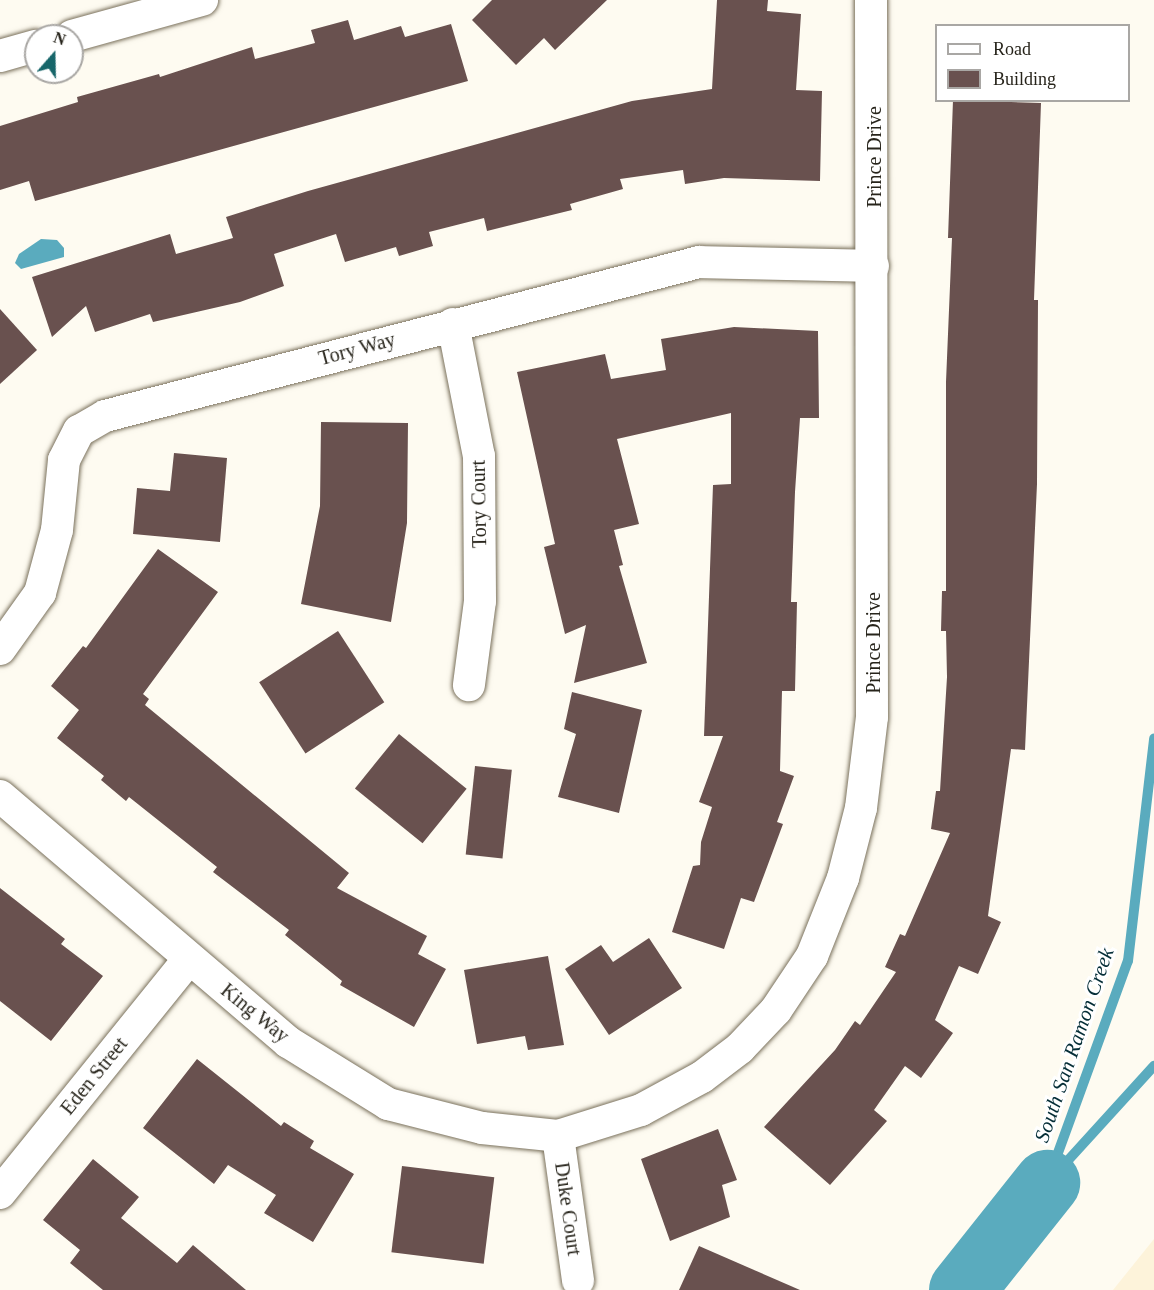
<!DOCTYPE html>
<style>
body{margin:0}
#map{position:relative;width:1154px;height:1290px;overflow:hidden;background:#fefbf1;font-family:"Times New Roman",serif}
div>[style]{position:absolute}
.built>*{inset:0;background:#fdf3da}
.water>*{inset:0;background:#5aabbe}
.stream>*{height:10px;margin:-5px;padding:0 5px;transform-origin:5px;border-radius:5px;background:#5aabbe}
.river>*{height:66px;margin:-33px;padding:0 33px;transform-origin:33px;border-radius:33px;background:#5aabbe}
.building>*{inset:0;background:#69514f;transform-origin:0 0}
.roads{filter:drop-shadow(0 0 2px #7a715c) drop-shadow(0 0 2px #7a715c)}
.street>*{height:32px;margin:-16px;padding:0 16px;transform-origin:16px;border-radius:16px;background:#fff}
span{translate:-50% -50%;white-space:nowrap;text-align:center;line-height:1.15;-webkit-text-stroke:6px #fff;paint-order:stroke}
.street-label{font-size:20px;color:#27241b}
.water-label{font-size:21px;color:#052e37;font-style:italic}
.legend{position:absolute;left:935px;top:24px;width:195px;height:78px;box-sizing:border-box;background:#fff;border:2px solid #a9a7a4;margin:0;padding:8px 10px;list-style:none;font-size:18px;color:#27241b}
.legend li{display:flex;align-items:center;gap:12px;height:30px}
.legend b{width:30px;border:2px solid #a9a7a4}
.north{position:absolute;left:24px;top:24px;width:60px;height:60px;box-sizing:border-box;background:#fff;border:2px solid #a9a7a4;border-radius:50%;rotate:20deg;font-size:16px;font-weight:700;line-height:24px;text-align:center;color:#27241b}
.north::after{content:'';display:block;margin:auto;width:21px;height:27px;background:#17666a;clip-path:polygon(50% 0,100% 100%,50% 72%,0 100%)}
</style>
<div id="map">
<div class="built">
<div style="clip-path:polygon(1154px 1239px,1154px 1290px,1113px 1290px)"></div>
</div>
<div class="water">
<div style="clip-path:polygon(41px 239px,57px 240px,64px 248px,64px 257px,21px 269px,15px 263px,19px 254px)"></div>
</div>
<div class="stream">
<div style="left:1051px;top:1179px;width:153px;rotate:-47.7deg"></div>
<div style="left:1047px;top:1183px;width:236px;rotate:-70deg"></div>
<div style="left:1128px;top:961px;width:224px;rotate:-83.3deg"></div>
</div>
<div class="river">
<div style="left:962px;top:1290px;width:137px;rotate:-51.5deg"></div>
</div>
<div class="building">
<div style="clip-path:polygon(492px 0,607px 0,555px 50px,544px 38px,516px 65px,472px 20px)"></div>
<div style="clip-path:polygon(717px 0,768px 0,767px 11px,801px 14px,796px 90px,822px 91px,820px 181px,724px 178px,685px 184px,683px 170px,620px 179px,623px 189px,570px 204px,572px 210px,487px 231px,484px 218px,429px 232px,433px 246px,399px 256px,396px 247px,345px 262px,336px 234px,274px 254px,284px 286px,240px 302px,153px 322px,150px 314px,95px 332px,86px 306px,52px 337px,32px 277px,170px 234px,176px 254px,233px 238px,226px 217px,308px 191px,632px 101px,712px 89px)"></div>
<div style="clip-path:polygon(348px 20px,354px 40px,401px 26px,405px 37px,451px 24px,468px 81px,35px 201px,29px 181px,0 190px,0 126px,78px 102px,77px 97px,159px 74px,160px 77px,252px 47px,255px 59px,315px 43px,311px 30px)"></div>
<div style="clip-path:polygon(953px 100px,1041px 103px,1034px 300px,1038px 300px,1037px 484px,1025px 750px,1011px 749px,988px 916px,1001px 922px,978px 974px,959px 966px,935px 1020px,953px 1033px,921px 1078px,905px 1066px,874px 1110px,887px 1121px,830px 1185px,764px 1127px,835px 1050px,855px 1021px,860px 1025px,896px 972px,885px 967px,900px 934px,905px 936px,950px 833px,931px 829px,936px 791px,940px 791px,947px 677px,946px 631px,941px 631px,942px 591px,946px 591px,946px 382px,952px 238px,948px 238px)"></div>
<div style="clip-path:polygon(0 309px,37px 350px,0 384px)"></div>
<div style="clip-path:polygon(734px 327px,818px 331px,819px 418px,800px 418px,795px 492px,791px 602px,797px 602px,795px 691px,782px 691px,780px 771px,794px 776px,777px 822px,783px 824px,754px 902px,741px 898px,724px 949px,672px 932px,693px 866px,700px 865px,701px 842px,712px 807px,699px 802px,723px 736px,704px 736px,713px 485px,731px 484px,731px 413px,617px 439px,639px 524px,614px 530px,623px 565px,619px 566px,647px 663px,574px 683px,586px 625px,565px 634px,544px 547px,555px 544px,517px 372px,605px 354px,611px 379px,666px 370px,661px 339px)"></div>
<div style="clip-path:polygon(321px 422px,408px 423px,407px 523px,391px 622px,301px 604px,320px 506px)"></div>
<div style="clip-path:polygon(174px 453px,227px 458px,220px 542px,133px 534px,137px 488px,170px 491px)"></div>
<div style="clip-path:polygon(158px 549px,218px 592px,143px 694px,149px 699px,145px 705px,349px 873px,337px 888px,427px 936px,418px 954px,446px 969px,414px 1027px,340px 985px,342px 981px,285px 935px,289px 930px,213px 872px,217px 867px,129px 797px,126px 801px,101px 780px,104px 776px,57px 738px,79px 710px,51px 686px,83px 646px,86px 648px)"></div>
<div style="left:338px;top:631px;width:85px;height:94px;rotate:57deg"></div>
<div style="clip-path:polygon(572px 692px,642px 710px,619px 813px,558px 797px,576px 734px,564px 729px)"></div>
<div style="left:399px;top:734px;width:87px;height:70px;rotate:39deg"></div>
<div style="left:475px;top:766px;width:37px;height:89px;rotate:6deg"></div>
<div style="clip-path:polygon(0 888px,65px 939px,61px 944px,103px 976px,51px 1041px,0 1001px)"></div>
<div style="clip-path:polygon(649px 938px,682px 988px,609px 1035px,565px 969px,601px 945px,613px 962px)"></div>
<div style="clip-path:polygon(548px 956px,564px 1045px,528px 1050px,525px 1036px,477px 1044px,464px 970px)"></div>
<div style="clip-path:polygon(197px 1059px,281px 1126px,284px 1122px,314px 1141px,310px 1148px,354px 1174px,313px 1242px,264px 1213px,276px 1195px,228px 1165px,214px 1184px,143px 1128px)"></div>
<div style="clip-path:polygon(718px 1129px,737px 1180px,722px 1185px,730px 1217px,670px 1241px,641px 1159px)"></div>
<div style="clip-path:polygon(93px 1159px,139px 1197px,121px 1218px,177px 1263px,193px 1245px,246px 1290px,103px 1290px,70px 1263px,80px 1250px,43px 1220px)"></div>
<div style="left:402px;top:1166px;width:93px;height:87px;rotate:7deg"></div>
<div style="clip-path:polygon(699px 1246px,800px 1290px,679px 1290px)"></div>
</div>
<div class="roads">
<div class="street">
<div style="left:72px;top:36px;width:135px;rotate:-15.5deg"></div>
<div style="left:0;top:56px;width:37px;rotate:-16deg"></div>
<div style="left:453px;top:324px;width:135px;rotate:78.9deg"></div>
<div style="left:479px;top:456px;width:145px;rotate:89.6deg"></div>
<div style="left:480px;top:601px;width:85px;rotate:97.5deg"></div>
<div style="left:0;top:649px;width:69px;rotate:-54.5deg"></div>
<div style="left:40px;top:593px;width:65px;rotate:-74.9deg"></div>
<div style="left:57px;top:530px;width:70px;rotate:-84.3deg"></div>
<div style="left:64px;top:460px;width:33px;rotate:-63deg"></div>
<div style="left:79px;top:431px;width:30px;rotate:-30deg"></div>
<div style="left:105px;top:416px;width:614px;rotate:-14.53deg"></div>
<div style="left:699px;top:262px;width:174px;rotate:1.3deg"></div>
<div style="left:0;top:796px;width:379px;rotate:40.5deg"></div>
<div style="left:288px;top:1042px;width:118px;rotate:31.8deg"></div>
<div style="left:388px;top:1104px;width:97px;rotate:14.3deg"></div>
<div style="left:482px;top:1128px;width:76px;rotate:6deg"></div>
<div style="left:558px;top:1136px;width:87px;rotate:-17.4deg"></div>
<div style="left:641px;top:1110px;width:69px;rotate:-28.4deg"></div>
<div style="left:702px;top:1077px;width:48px;rotate:-37.3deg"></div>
<div style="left:740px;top:1048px;width:52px;rotate:-46.5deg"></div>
<div style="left:776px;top:1010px;width:65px;rotate:-56.3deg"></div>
<div style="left:812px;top:956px;width:84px;rotate:-68.3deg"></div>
<div style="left:843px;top:878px;width:72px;rotate:-75.6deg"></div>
<div style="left:861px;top:808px;width:92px;rotate:-83.1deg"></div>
<div style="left:872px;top:717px;width:717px;rotate:-90.08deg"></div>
<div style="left:558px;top:1136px;width:146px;rotate:82.1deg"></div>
<div style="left:0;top:1193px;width:301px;rotate:-51.1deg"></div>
</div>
</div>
<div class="street-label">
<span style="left:874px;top:157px;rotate:-90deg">Prince Drive</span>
<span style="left:357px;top:349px;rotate:-15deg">Tory Way</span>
<span style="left:479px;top:504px;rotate:-91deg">Tory Court</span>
<span style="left:873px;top:643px;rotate:-90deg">Prince Drive</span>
<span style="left:255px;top:1013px;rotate:39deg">King Way</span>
<span style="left:94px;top:1076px;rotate:-51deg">Eden Street</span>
<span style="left:568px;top:1209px;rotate:82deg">Duke Court</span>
</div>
<div class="water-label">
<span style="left:1074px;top:1045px;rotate:-71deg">South San Ramon Creek</span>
</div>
<ul class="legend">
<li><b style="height:8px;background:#fff"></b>Road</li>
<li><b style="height:16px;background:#69514f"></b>Building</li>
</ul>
<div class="north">N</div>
</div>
